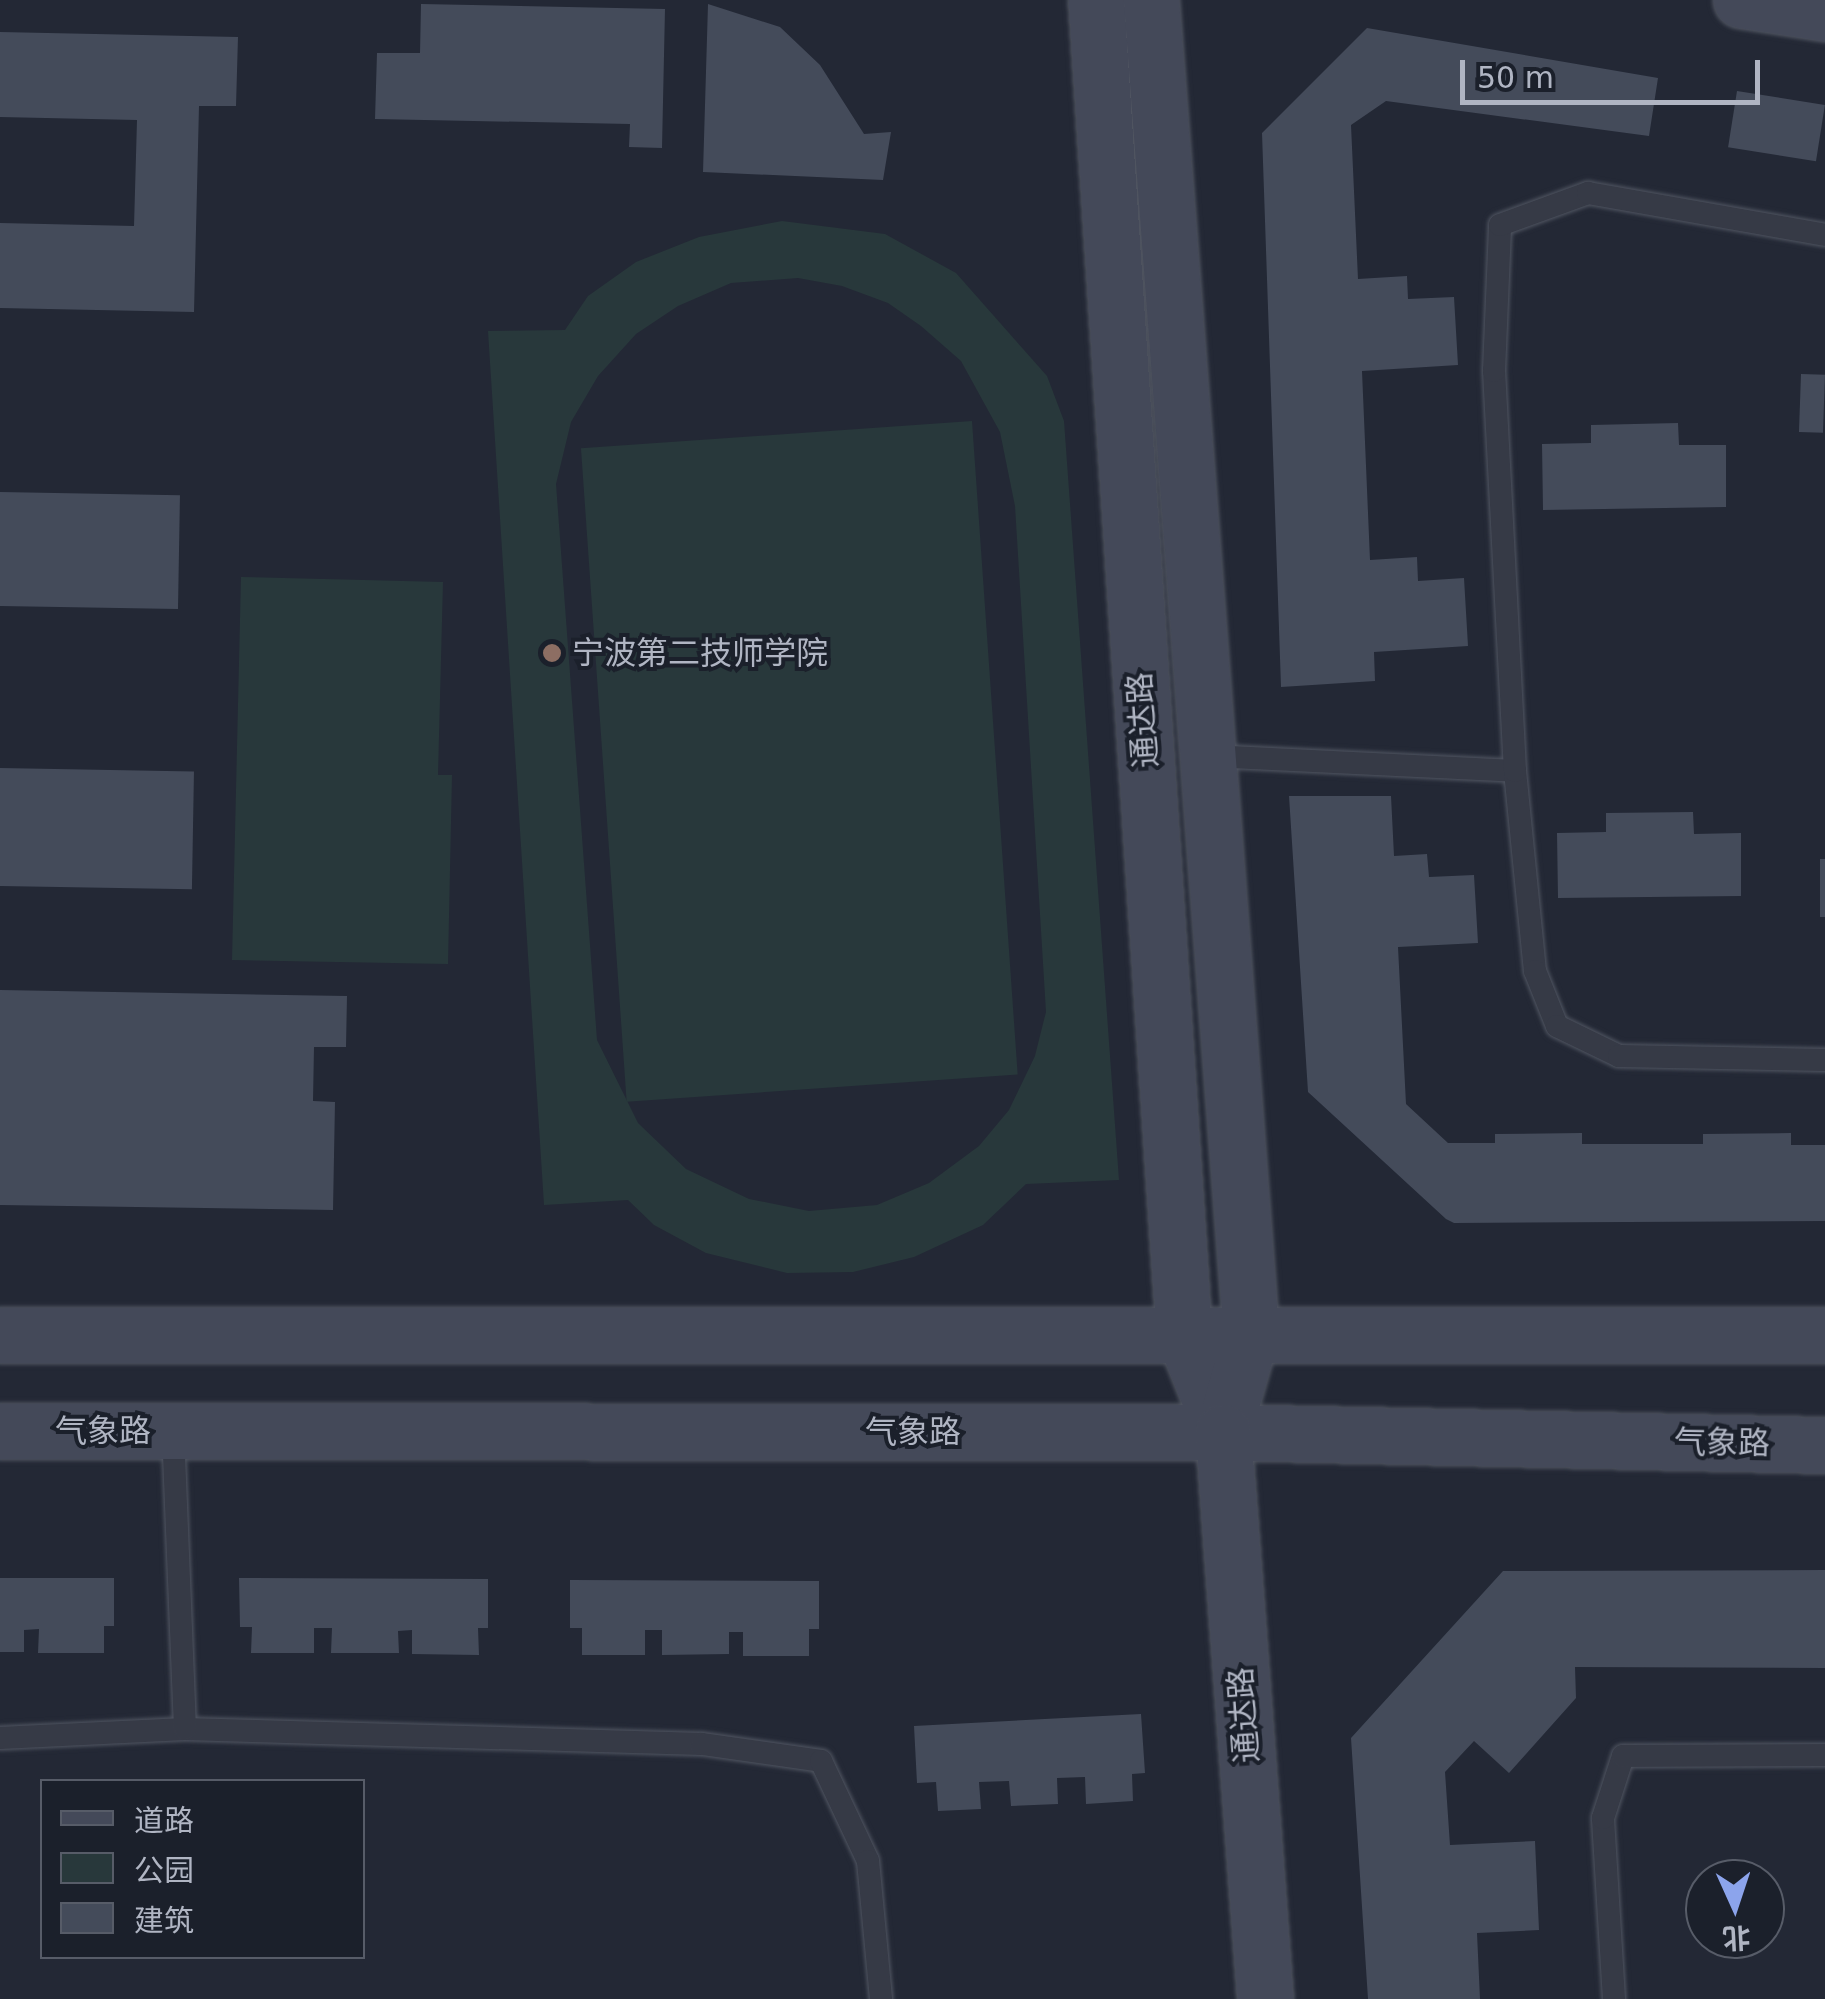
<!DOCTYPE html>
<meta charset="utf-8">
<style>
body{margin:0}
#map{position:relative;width:1825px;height:1999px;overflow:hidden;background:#232835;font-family:"DejaVu Sans","Noto Sans SC",sans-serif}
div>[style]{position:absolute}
.green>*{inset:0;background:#28383b;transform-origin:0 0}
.building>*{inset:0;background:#444b5a;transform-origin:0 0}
.roads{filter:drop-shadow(0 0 2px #505561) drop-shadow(0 0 2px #505561)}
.lane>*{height:22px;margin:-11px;padding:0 11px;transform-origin:11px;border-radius:11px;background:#363a46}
.secondary>*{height:55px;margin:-27.5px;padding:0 27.5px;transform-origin:27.5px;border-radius:27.5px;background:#444959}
.dots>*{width:28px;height:28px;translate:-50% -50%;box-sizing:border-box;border:5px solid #1b202b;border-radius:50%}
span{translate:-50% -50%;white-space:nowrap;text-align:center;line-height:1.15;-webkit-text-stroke:8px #1b202b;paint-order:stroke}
.poi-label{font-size:32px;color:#b0b5c3}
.left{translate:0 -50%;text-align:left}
.street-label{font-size:32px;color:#b0b5c3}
.legend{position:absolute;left:40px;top:1779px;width:325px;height:180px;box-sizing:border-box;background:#1b202b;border:2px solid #575c68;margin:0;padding:12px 18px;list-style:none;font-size:30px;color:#b0b5c3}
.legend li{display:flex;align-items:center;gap:20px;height:50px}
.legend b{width:50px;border:2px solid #575c68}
.north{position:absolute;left:1685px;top:1859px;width:100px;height:100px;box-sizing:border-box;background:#1b202b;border:2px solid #575c68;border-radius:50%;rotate:177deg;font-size:28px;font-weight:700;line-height:40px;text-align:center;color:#b0b5c3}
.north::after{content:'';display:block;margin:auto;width:35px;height:45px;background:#8ca4ec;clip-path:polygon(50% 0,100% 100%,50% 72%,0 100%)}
.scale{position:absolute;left:1460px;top:60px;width:300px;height:45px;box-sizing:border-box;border:5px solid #b0b5c3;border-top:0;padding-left:12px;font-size:30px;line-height:35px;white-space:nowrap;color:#b0b5c3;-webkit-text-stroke:8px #1b202b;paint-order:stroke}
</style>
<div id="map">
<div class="green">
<div style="clip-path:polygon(evenodd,782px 221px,885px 234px,956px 273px,1047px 376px,1064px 421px,1119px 1180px,1026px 1184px,983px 1225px,914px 1257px,853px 1272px,787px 1273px,706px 1253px,654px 1225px,628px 1200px,544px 1205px,488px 331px,565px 330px,588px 296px,636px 262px,699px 237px,782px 221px,798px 278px,842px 286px,888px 303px,921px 326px,961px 361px,1000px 432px,1015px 506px,1046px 1012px,1035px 1056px,1009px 1110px,979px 1146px,929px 1183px,877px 1205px,809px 1211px,749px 1199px,686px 1169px,638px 1123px,597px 1040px,556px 484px,571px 422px,598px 376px,636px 334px,678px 306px,731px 283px,798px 278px)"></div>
<div style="left:972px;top:421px;width:655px;height:392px;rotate:86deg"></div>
<div style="clip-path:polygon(241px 577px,443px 582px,438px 775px,452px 775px,448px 964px,232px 960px)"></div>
</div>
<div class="building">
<div style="clip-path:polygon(421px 4px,665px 9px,662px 148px,629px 147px,630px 124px,375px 119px,377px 53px,420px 53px)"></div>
<div style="clip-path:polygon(708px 4px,780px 27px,820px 65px,864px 134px,891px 132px,883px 180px,703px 172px)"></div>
<div style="clip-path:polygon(1367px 28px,1658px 78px,1649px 136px,1386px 101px,1351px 125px,1358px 279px,1407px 276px,1408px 299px,1454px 297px,1458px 365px,1362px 371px,1370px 560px,1417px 557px,1418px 581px,1464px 578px,1468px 646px,1374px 652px,1375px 681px,1281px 687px,1262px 133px)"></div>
<div style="clip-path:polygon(0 32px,238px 37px,236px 106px,199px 106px,194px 312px,0 308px,0 223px,134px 226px,137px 120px,0 117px)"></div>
<div style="left:1737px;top:91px;width:89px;height:57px;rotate:9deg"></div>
<div style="left:1801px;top:374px;width:24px;height:58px;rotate:2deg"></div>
<div style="clip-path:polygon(1678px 423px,1679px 445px,1726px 445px,1726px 507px,1543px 510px,1542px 444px,1591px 443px,1591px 425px)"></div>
<div style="left:0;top:492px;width:180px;height:114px;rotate:1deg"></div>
<div style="left:0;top:768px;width:194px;height:118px;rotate:1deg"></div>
<div style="clip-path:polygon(1289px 796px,1391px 796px,1394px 856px,1427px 854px,1429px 877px,1474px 875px,1478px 943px,1398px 947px,1406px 1104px,1448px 1143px,1495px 1143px,1495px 1134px,1582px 1133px,1582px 1144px,1703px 1144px,1703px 1134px,1791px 1133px,1791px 1145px,1825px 1145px,1825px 1221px,1454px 1223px,1446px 1219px,1308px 1092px)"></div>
<div style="clip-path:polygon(1693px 812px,1694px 834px,1741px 833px,1741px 896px,1558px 898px,1557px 833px,1606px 832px,1606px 813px)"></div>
<div style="left:1820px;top:859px;width:5px;height:58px"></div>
<div style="clip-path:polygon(0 990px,347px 996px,346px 1047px,314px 1047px,313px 1101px,335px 1102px,333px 1210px,0 1205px)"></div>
<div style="clip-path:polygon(1825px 1570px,1825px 1668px,1575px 1667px,1576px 1698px,1509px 1773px,1474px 1741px,1445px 1772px,1450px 1845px,1535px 1841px,1539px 1930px,1477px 1933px,1480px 1999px,1368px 1999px,1351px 1738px,1503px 1571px)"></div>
<div style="clip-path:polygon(0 1578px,114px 1578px,114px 1626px,104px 1626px,104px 1653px,38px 1653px,39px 1629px,24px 1630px,24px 1652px,0 1652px)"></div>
<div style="clip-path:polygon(239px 1578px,488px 1579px,488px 1628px,478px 1628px,479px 1655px,412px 1654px,412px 1630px,398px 1631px,399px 1653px,331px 1653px,332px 1628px,314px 1628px,314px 1653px,251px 1653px,252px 1627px,240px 1627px)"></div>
<div style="clip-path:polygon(570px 1580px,819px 1581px,819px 1629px,809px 1629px,809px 1656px,743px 1656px,743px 1632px,729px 1632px,729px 1654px,662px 1655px,662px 1630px,645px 1630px,645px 1655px,582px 1655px,582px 1628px,570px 1628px)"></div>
<div style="clip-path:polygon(1141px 1714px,1145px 1773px,1132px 1774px,1133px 1801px,1086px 1804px,1085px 1777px,1057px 1778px,1058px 1804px,1011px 1806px,1009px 1781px,979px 1782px,981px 1809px,938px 1811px,936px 1782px,917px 1783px,914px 1726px)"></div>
</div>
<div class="roads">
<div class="lane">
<div style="left:1211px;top:756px;width:304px;rotate:2.8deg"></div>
<div style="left:1515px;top:771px;width:201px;rotate:84.3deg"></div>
<div style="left:1535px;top:971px;width:59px;rotate:68.2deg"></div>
<div style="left:1557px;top:1026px;width:69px;rotate:25.8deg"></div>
<div style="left:1619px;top:1056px;width:206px;rotate:1.1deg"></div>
<div style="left:1515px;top:771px;width:401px;rotate:-93deg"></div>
<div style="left:1494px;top:371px;width:146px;rotate:-87.6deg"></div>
<div style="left:1500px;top:225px;width:94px;rotate:-20deg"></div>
<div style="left:1588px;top:193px;width:241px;rotate:10deg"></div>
<div style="left:185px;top:1729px;width:517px;rotate:1.66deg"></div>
<div style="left:702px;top:1744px;width:120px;rotate:8.1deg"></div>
<div style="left:821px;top:1761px;width:110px;rotate:64.8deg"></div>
<div style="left:868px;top:1861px;width:139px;rotate:84.6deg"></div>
<div style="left:0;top:1738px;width:185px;rotate:-2.8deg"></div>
<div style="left:185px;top:1729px;width:297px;rotate:-92.3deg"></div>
<div style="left:1614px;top:1999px;width:181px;rotate:-93.5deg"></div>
<div style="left:1603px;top:1818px;width:65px;rotate:-72.1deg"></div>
<div style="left:1623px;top:1756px;width:202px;rotate:-0.3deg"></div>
</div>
<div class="secondary">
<div style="left:1096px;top:0;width:1338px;rotate:86.23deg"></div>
<div style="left:1184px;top:1335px;width:105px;rotate:68.1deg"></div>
<div style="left:1223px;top:1432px;width:102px;rotate:-74.1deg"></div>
<div style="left:1251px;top:1334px;width:1338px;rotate:-94.29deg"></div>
<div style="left:1741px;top:0;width:85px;rotate:8.8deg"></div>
<div style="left:0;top:1335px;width:1825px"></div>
<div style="left:0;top:1431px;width:1223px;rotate:0.05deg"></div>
<div style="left:1223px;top:1432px;width:602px;rotate:1.24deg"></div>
<div style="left:1223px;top:1432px;width:569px;rotate:85.76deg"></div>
</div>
</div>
<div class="dots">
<div style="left:552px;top:653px;background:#8d6e63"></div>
</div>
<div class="poi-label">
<span class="left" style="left:572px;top:653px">宁波第二技师学院</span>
</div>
<div class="street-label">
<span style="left:1143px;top:720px;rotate:-94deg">通达路</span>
<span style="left:103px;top:1431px">气象路</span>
<span style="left:913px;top:1432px">气象路</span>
<span style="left:1722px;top:1443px;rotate:1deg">气象路</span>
<span style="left:1244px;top:1715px;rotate:-94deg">通达路</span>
</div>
<ul class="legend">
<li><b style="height:12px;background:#444959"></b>道路</li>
<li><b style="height:28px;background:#28383b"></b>公园</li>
<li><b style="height:28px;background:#444b5a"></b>建筑</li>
</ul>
<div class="north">北</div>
<div class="scale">50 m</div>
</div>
